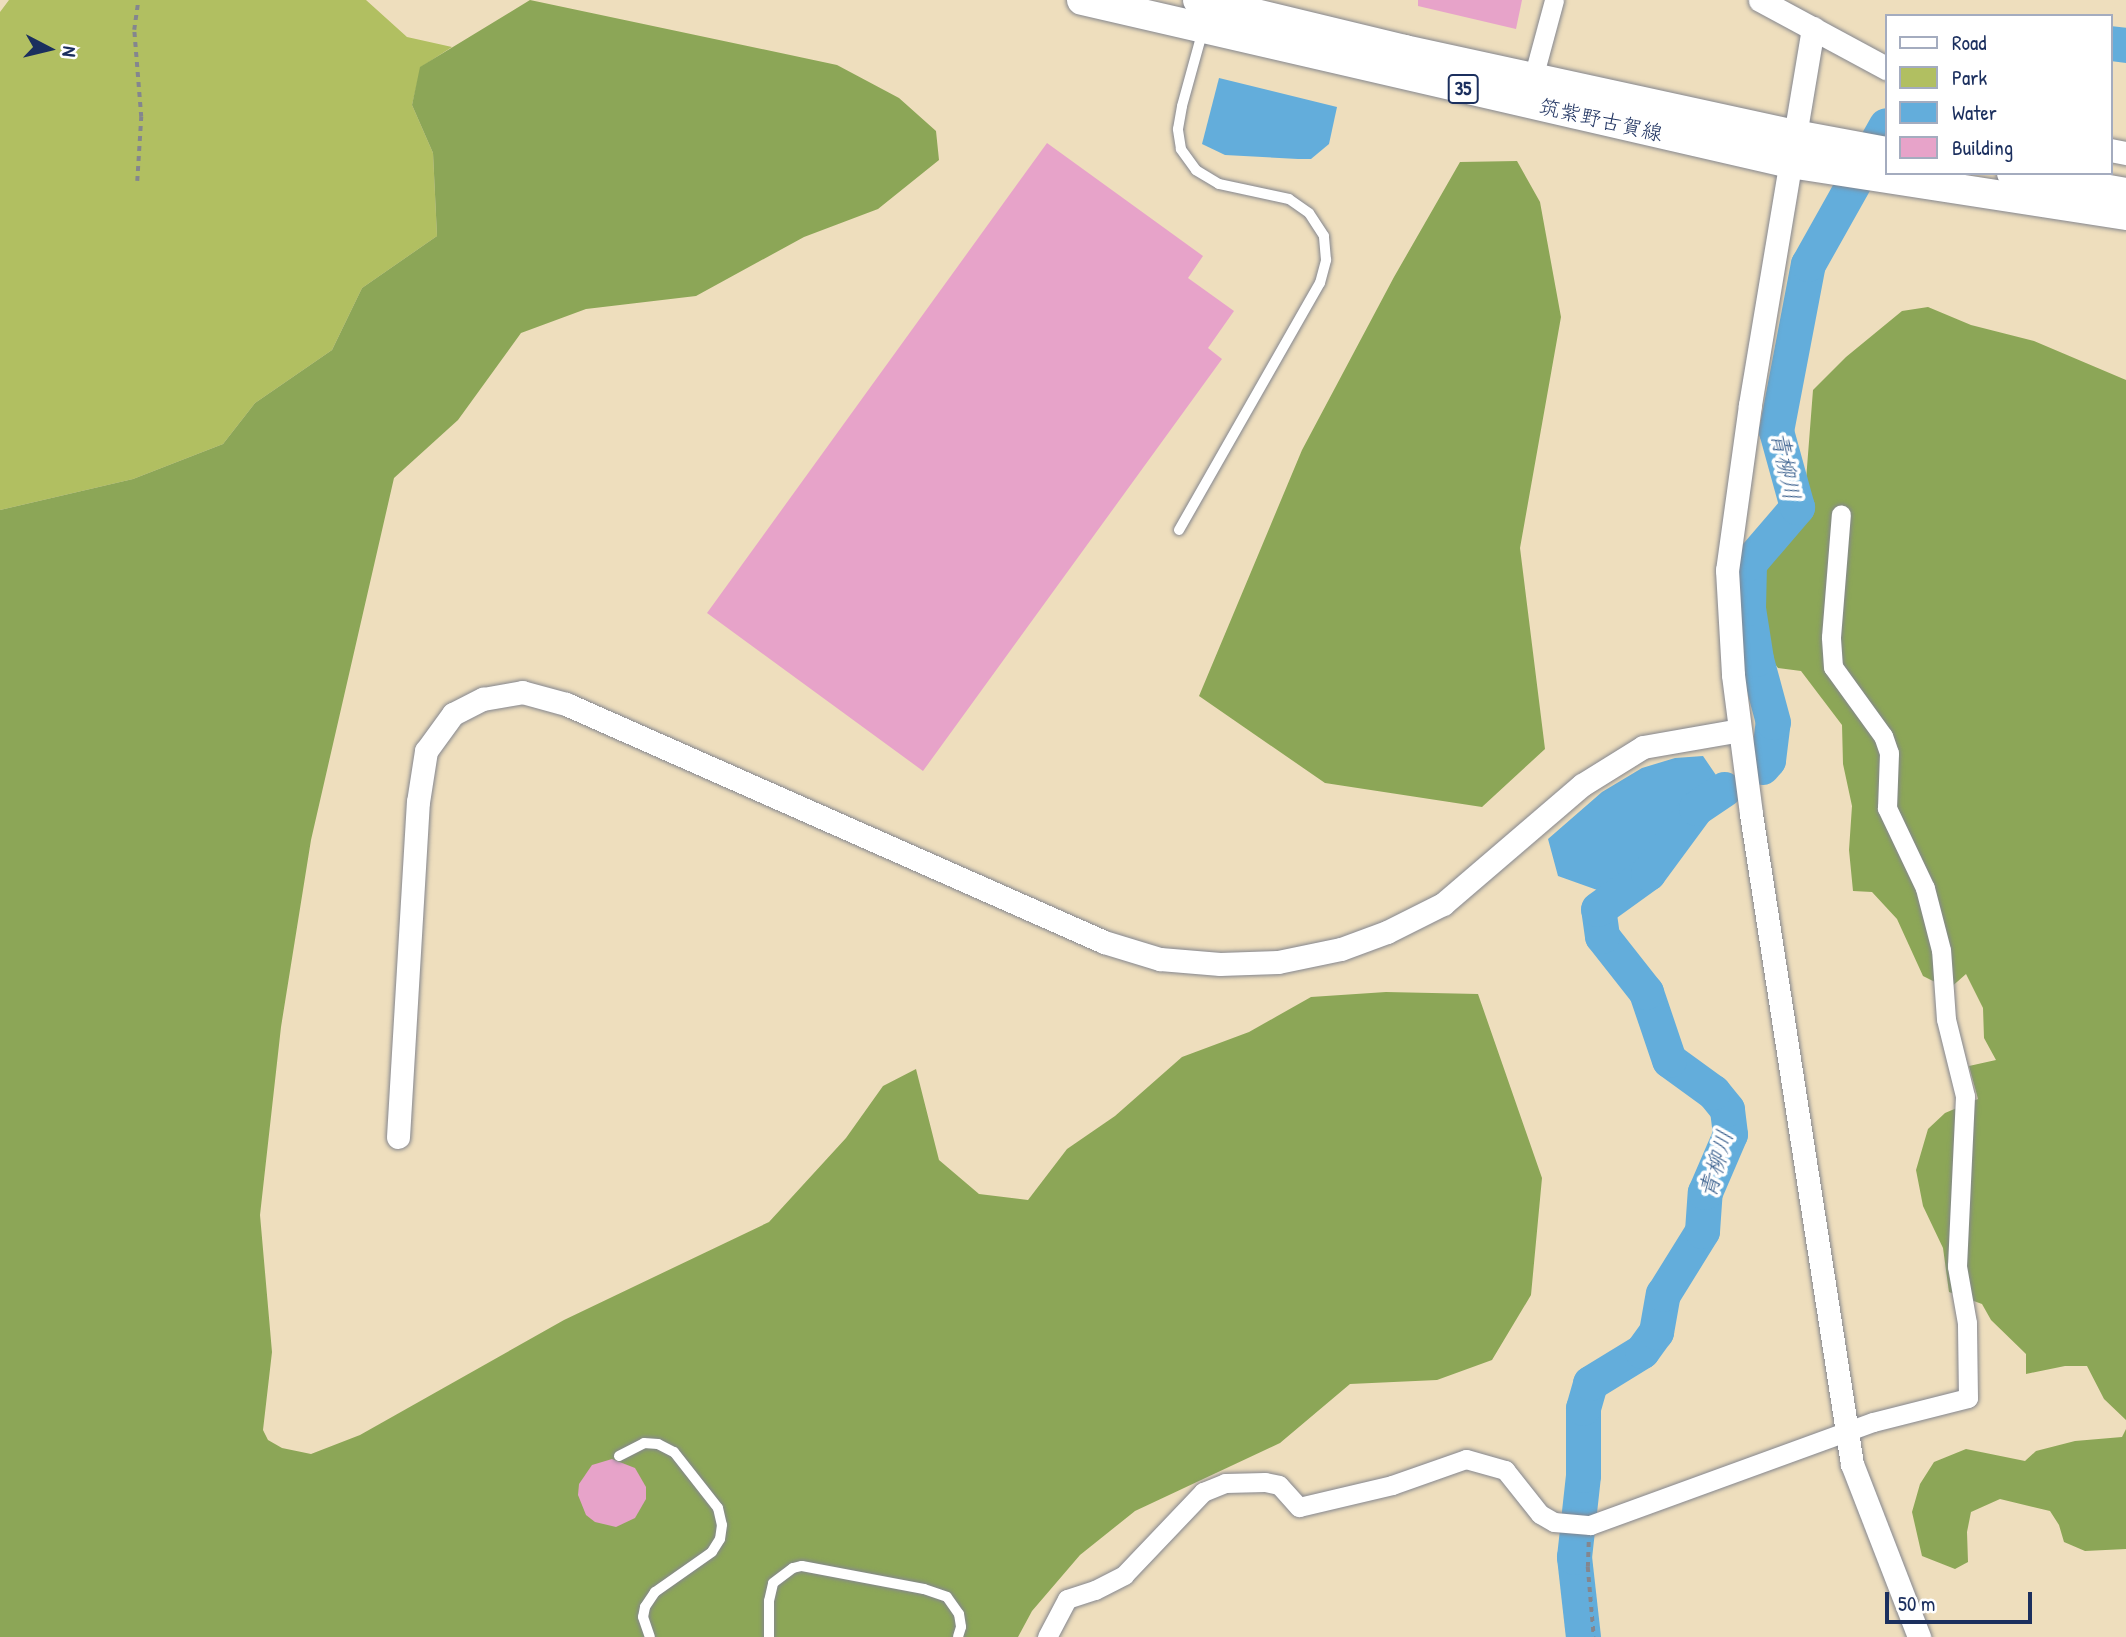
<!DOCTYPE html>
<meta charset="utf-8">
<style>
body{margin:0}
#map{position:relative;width:2126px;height:1637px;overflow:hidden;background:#eedebd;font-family:"Patrick Hand","Klee One",sans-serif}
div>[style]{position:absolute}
.green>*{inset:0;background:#b1bf61}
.forest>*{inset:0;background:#8ca657}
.water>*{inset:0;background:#63addb}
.river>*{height:35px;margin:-17.5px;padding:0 17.5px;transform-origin:17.5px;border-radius:17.5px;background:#63addb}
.building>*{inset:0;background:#e7a3c9}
.path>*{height:3.5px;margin-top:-1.75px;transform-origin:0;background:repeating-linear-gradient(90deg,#84868e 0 5px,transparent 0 10px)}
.roads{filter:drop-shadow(0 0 2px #84868e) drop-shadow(0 0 2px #84868e)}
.service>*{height:10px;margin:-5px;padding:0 5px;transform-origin:5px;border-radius:5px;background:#fff}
.minor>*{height:19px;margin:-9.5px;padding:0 9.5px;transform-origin:9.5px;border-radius:9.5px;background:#fff}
.tertiary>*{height:23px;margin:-11.5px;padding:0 11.5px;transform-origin:11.5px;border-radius:11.5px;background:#fff}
.primary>*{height:30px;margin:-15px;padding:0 15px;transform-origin:15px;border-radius:15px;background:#fff}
span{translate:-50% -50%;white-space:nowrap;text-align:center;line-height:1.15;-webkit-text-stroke:7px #fff;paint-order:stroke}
.shield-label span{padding:2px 5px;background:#fff;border:2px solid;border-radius:5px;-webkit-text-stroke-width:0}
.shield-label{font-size:19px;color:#1b2f5e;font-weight:700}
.street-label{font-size:21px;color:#1b2f5e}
.water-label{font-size:23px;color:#345b8a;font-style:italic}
.legend{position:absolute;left:1885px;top:14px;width:228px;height:161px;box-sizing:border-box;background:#fff;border:2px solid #a4acbf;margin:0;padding:9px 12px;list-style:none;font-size:21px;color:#1b2f5e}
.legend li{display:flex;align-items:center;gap:14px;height:35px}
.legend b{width:35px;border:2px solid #a4acbf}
.north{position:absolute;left:14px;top:14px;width:70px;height:70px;-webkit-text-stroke:5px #fff;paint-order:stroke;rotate:97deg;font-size:19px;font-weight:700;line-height:28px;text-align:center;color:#1b2f5e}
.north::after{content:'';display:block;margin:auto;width:24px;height:32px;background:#1b2f5e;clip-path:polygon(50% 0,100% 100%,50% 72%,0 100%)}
.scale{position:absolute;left:1885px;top:1592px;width:147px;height:32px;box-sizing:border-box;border:4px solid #1b2f5e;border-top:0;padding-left:9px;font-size:21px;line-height:24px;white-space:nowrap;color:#1b2f5e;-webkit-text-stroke:5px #fff;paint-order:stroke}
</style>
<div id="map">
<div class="green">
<div style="clip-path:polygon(9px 0,366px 0,407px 37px,452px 47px,421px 67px,412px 105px,433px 153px,437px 236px,362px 288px,332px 350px,255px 403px,223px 444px,133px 479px,0 510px,0 12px)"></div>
</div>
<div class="forest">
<div style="clip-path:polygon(530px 0,837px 65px,899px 98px,936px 131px,939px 160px,878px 209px,804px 237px,696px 296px,586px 309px,521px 333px,458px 420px,394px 478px,311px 840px,281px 1027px,260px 1215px,272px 1352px,263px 1430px,268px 1440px,282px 1448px,311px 1454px,360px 1435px,564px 1320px,769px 1222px,846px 1138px,883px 1086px,916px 1069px,939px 1160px,979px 1194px,1028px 1200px,1067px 1149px,1115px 1116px,1182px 1057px,1249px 1032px,1311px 997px,1386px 992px,1478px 994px,1542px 1178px,1531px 1295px,1492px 1360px,1437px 1380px,1350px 1384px,1280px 1443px,1135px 1511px,1080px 1555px,1032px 1611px,1018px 1637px,0 1637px,0 510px,133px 479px,223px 444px,255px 403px,332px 350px,362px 288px,437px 236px,433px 153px,412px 105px,420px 67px)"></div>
<div style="clip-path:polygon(1517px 161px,1540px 202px,1561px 317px,1520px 548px,1545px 749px,1482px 807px,1325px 783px,1199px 696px,1302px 450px,1394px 277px,1460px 162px)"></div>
<div style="clip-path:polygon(1928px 307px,1971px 325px,2034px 341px,2126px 380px,2126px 1420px,2104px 1399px,2087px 1366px,2065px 1366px,2026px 1374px,2026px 1354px,1991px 1320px,1982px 1304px,1949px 1292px,1943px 1248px,1923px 1206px,1916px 1170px,1928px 1129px,1945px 1113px,1978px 1099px,1969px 1066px,1996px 1060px,1984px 1038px,1983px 1008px,1966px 974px,1949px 989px,1923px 976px,1897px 919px,1872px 892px,1853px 891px,1849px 850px,1852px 806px,1843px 764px,1842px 725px,1801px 671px,1778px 668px,1755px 639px,1753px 570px,1784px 537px,1805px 493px,1813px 390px,1846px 357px,1902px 311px)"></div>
<div style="clip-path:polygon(2126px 1429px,2126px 1549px,2085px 1551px,2064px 1542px,2059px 1525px,2050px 1511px,2000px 1499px,1971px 1512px,1967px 1532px,1968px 1562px,1955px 1569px,1922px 1556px,1912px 1512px,1920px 1484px,1934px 1462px,1966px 1449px,2025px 1461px,2036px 1451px,2075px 1441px,2122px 1437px)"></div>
</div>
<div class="water">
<div style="clip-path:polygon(1219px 78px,1337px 107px,1329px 144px,1311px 159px,1298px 159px,1225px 155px,1202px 144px)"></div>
<div style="clip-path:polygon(1703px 756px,1718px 778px,1687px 800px,1634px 869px,1600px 891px,1558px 876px,1548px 839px,1602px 792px,1642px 768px,1675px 758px)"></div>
</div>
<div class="river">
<div style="left:2110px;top:43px;width:16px;rotate:7deg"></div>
<div style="left:1762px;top:767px;width:9px;rotate:-49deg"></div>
<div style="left:1768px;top:760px;width:38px;rotate:-83deg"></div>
<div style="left:1773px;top:722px;width:65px;rotate:-105.1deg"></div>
<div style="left:1756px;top:659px;width:52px;rotate:-98.9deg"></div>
<div style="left:1748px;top:608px;width:45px;rotate:-88.7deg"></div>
<div style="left:1749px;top:563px;width:74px;rotate:-49.4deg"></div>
<div style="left:1797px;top:507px;width:79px;rotate:-105.4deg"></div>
<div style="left:1776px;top:431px;width:170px;rotate:-79.2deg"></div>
<div style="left:1808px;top:264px;width:159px;rotate:-60.7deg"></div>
<div style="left:1583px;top:1637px;width:81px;rotate:-96.4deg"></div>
<div style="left:1574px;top:1557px;width:82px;rotate:-83.7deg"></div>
<div style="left:1583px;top:1475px;width:67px;rotate:-90deg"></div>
<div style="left:1583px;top:1408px;width:26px;rotate:-74deg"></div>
<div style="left:1590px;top:1383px;width:61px;rotate:-31.6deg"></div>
<div style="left:1642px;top:1351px;width:24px;rotate:-54deg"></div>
<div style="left:1656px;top:1332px;width:39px;rotate:-80deg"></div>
<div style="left:1663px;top:1294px;width:74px;rotate:-58.2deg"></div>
<div style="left:1702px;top:1231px;width:39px;rotate:-86deg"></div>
<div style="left:1705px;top:1192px;width:63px;rotate:-66.7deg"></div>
<div style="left:1730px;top:1134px;width:25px;rotate:-97deg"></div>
<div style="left:1727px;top:1109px;width:22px;rotate:-129deg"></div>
<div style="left:1713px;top:1092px;width:54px;rotate:-144deg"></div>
<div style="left:1669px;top:1060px;width:72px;rotate:-108.7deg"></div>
<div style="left:1646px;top:992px;width:71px;rotate:-128.2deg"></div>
<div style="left:1602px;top:936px;width:27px;rotate:-98deg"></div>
<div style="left:1598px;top:909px;width:62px;rotate:-35.8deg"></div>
<div style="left:1648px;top:873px;width:81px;rotate:-53.6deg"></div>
<div style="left:1696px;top:808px;width:34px;rotate:-34deg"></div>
</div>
<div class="building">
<div style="clip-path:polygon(1418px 0,1522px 0,1516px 29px,1418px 6px)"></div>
<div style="clip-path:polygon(1047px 143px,1203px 256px,1188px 278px,1234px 311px,1208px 348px,1222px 359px,923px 771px,707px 613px)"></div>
<div style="clip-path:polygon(612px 1459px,635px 1468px,646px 1487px,646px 1499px,635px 1518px,616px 1527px,595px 1522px,586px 1515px,578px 1495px,579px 1484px,592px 1465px)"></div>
</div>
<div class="path">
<div style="left:137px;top:181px;width:64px;rotate:-86.4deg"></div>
<div style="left:141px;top:117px;width:87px;rotate:-94.6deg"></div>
<div style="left:134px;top:30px;width:30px;rotate:-82deg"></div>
<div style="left:1589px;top:1542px;width:25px;rotate:92deg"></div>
<div style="left:1588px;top:1567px;width:70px;rotate:85.1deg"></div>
</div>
<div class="roads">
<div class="service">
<div style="left:1179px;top:530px;width:284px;rotate:-60.3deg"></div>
<div style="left:1320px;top:283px;width:24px;rotate:-75deg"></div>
<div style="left:1326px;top:260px;width:24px;rotate:-95deg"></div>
<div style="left:1324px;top:236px;width:27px;rotate:-123deg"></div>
<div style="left:1309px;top:213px;width:24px;rotate:-145deg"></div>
<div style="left:1289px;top:199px;width:72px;rotate:-167.9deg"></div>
<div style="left:1219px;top:184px;width:27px;rotate:-149deg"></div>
<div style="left:1196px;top:170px;width:26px;rotate:-126deg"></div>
<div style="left:1181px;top:149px;width:20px;rotate:-99deg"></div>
<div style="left:1178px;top:129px;width:23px;rotate:-80deg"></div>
<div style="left:1182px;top:106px;width:79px;rotate:-74.6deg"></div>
<div style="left:619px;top:1456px;width:28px;rotate:-27deg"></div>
<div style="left:644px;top:1443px;width:14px;rotate:4deg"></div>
<div style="left:658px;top:1444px;width:18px;rotate:27deg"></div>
<div style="left:674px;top:1452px;width:71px;rotate:51.8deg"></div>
<div style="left:718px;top:1508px;width:17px;rotate:77deg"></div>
<div style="left:722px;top:1525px;width:14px;rotate:98deg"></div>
<div style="left:720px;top:1539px;width:15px;rotate:122deg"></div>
<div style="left:712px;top:1552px;width:70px;rotate:144.9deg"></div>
<div style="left:655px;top:1592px;width:18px;rotate:124deg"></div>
<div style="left:645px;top:1607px;width:10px;rotate:101deg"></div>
<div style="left:643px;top:1617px;width:21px;rotate:71deg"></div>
<div style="left:769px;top:1637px;width:36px;rotate:-90deg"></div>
<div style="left:769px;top:1601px;width:18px;rotate:-77deg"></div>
<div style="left:773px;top:1583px;width:25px;rotate:-37deg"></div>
<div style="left:793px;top:1568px;width:9px;rotate:-13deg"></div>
<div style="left:802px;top:1566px;width:124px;rotate:10.7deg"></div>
<div style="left:924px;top:1589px;width:24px;rotate:19deg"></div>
<div style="left:947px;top:1597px;width:21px;rotate:55deg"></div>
<div style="left:959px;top:1614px;width:13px;rotate:81deg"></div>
<div style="left:961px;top:1627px;width:10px;rotate:107deg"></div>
</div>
<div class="minor">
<div style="left:1533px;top:78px;width:81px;rotate:-74.9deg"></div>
<div style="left:1047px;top:1637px;width:43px;rotate:-62.2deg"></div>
<div style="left:1067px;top:1599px;width:29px;rotate:-18deg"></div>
<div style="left:1095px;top:1590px;width:33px;rotate:-27deg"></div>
<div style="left:1124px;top:1575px;width:115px;rotate:-46.4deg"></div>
<div style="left:1203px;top:1492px;width:24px;rotate:-22deg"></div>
<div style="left:1225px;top:1483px;width:40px;rotate:-1.4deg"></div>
<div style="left:1265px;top:1482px;width:14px;rotate:12deg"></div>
<div style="left:1279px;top:1485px;width:30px;rotate:48deg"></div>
<div style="left:1299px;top:1507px;width:96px;rotate:-13.3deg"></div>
<div style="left:1392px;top:1485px;width:78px;rotate:-19.4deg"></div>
<div style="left:1466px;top:1459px;width:41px;rotate:15.8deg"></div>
<div style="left:1505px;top:1470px;width:56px;rotate:51.5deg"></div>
<div style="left:1540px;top:1514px;width:16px;rotate:30deg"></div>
<div style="left:1554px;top:1522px;width:36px;rotate:5deg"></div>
<div style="left:1590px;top:1525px;width:301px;rotate:-20deg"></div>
<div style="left:1873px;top:1422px;width:98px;rotate:-14.2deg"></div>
<div style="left:1968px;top:1398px;width:75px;rotate:-90.8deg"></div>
<div style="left:1967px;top:1323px;width:58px;rotate:-100deg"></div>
<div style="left:1957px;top:1266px;width:170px;rotate:-87.3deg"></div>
<div style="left:1965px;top:1096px;width:79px;rotate:-103.9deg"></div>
<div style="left:1946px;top:1019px;width:69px;rotate:-94.1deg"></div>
<div style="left:1941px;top:950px;width:64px;rotate:-104.5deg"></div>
<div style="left:1925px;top:888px;width:89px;rotate:-115.4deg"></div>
<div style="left:1887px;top:808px;width:55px;rotate:-87.9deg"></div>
<div style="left:1889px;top:753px;width:18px;rotate:-109deg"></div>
<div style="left:1883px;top:736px;width:85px;rotate:-125.9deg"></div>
<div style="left:1833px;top:667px;width:30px;rotate:-94deg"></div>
<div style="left:1831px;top:637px;width:123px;rotate:-85.4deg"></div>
</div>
<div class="tertiary">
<div style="left:1760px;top:0;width:143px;rotate:28.4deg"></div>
<div style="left:1813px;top:28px;width:382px;rotate:99.5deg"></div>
<div style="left:1750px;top:405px;width:167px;rotate:97.9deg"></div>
<div style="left:1727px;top:570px;width:105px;rotate:86.7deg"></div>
<div style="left:1733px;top:675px;width:140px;rotate:82.6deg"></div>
<div style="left:1751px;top:814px;width:658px;rotate:81.17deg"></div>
<div style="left:1852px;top:1464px;width:186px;rotate:68.8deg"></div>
<div style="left:2110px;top:150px;width:16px;rotate:11deg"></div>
<div style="left:398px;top:1137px;width:336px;rotate:-86.6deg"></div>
<div style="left:418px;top:802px;width:52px;rotate:-81.1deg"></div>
<div style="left:426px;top:751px;width:46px;rotate:-53.9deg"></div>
<div style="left:453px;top:714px;width:34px;rotate:-27deg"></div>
<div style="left:483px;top:699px;width:40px;rotate:-10deg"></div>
<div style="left:522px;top:692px;width:46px;rotate:15.3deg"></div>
<div style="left:566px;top:704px;width:588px;rotate:23.86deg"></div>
<div style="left:1104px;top:942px;width:59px;rotate:16.9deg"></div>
<div style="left:1160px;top:959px;width:60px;rotate:4.8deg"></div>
<div style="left:1220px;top:964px;width:58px;rotate:-2deg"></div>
<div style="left:1278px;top:962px;width:64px;rotate:-11.7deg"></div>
<div style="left:1341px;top:949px;width:49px;rotate:-20.3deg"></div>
<div style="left:1387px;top:932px;width:63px;rotate:-26.6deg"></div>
<div style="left:1443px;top:904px;width:183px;rotate:-40.6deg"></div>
<div style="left:1582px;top:785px;width:72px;rotate:-31.9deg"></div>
<div style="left:1643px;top:747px;width:98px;rotate:-9.9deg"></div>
</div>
<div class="primary">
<div style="left:1082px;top:0;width:727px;rotate:12.97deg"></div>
<div style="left:1790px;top:163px;width:340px;rotate:8.8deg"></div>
<div style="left:1198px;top:0;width:213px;rotate:13.6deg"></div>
<div style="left:1405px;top:50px;width:399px;rotate:12.3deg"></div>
<div style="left:1795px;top:135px;width:93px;rotate:10.6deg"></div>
<div style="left:2012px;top:173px;width:116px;rotate:10deg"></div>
</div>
</div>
<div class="shield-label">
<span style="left:1463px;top:89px">35</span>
</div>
<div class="street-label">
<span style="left:1601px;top:120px;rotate:13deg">筑紫野古賀線</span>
</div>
<div class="water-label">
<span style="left:1786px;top:466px;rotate:79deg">青柳川</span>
<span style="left:1716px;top:1164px;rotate:-74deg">青柳川</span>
</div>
<ul class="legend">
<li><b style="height:9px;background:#fff"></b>Road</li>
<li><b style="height:19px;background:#b1bf61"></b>Park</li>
<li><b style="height:19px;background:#63addb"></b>Water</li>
<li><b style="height:19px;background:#e7a3c9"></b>Building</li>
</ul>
<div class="north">N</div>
<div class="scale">50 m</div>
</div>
